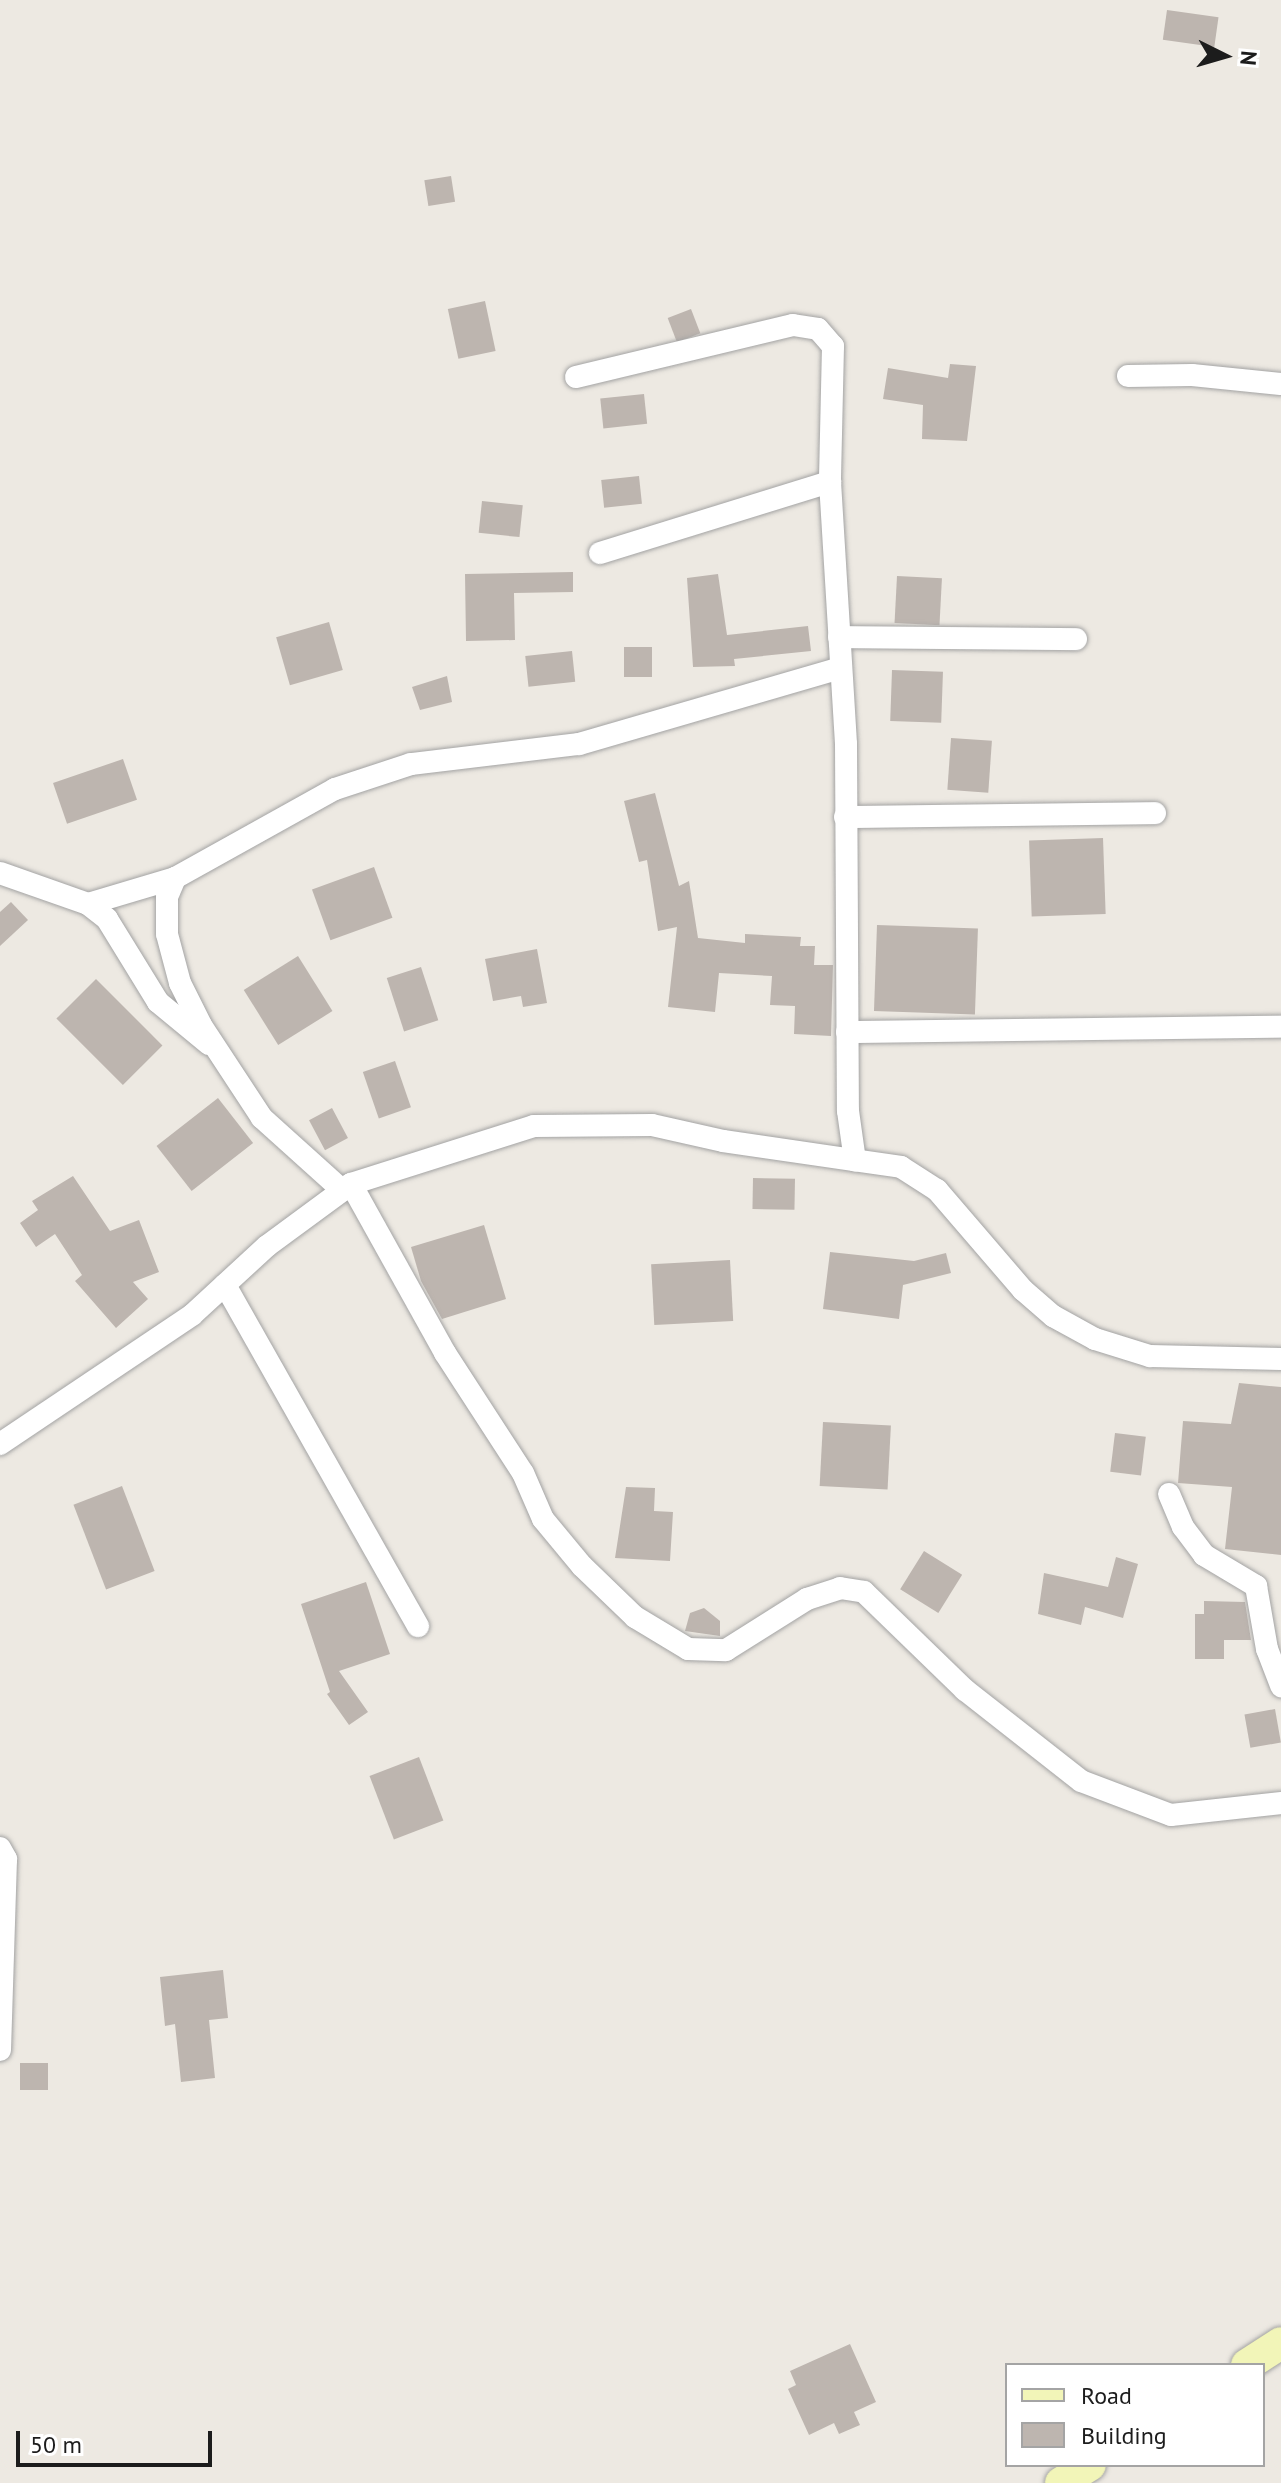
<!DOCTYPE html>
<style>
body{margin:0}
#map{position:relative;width:1281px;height:2483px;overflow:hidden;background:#ede9e2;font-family:"PT Sans",sans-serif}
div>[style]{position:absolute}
.building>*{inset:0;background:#bdb5af;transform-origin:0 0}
.roads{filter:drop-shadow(0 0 2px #a3a3a3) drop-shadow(0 0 2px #a3a3a3)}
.minor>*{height:22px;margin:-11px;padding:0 11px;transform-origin:11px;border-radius:11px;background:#fff}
.secondary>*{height:32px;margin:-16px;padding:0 16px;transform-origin:16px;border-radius:16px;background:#f2f5b8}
span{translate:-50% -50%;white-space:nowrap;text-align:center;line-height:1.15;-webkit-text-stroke:8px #fff;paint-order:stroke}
.legend{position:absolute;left:1005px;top:2363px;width:260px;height:104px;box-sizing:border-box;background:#fff;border:2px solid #a4a4a4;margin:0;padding:10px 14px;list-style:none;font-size:24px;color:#1c1c1c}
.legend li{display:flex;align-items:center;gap:16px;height:40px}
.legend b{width:40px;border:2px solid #a4a4a4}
.north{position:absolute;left:1185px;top:16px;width:80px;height:80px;-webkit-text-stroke:6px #fff;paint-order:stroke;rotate:95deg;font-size:22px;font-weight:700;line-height:32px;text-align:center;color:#1c1c1c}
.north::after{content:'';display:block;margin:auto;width:28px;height:36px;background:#1c1c1c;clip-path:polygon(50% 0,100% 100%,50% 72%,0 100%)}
.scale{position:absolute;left:16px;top:2431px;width:196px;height:36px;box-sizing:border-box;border:4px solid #1c1c1c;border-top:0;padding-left:10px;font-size:24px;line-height:28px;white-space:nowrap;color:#1c1c1c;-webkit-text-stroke:6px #fff;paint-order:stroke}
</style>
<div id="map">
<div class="building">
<div style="left:1167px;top:10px;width:52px;height:30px;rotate:8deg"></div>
<div style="left:451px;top:176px;width:26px;height:27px;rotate:81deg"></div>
<div style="left:485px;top:301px;width:51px;height:38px;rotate:78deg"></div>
<div style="left:691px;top:309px;width:26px;height:25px;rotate:69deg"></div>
<div style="clip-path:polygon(950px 364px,976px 366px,967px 441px,922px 439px,923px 405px,883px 399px,888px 368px,948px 378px)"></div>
<div style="left:644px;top:394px;width:30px;height:44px;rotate:84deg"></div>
<div style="left:639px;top:476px;width:28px;height:38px;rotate:84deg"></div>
<div style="left:482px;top:501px;width:41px;height:32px;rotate:6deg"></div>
<div style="clip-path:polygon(573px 572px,573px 592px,514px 593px,515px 640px,466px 641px,465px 574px)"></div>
<div style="clip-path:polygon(718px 574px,727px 635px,808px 626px,811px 651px,734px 659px,735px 666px,693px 667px,687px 578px)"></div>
<div style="left:897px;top:576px;width:45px;height:47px;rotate:3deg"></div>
<div style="left:329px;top:622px;width:50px;height:55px;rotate:74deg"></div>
<div style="left:624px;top:647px;width:28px;height:30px"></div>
<div style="left:572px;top:651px;width:31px;height:47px;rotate:84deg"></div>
<div style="left:892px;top:670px;width:51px;height:51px;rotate:2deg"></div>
<div style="clip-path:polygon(447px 676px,452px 702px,420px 710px,412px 687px)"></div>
<div style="left:951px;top:738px;width:41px;height:52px;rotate:4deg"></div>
<div style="left:123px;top:759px;width:43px;height:74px;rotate:71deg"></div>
<div style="clip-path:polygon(655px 793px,679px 886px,689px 881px,698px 938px,745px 943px,745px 934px,801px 937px,800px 946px,815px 946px,814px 965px,833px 965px,831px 1036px,794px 1034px,795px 1006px,770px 1005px,772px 976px,719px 973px,715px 1012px,668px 1007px,677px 927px,658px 931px,647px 860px,639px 862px,624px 801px)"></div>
<div style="left:1103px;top:838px;width:76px;height:74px;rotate:88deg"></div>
<div style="left:374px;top:867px;width:54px;height:66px;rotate:70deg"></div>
<div style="clip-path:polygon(11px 902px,28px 920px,0 946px,0 912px)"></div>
<div style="left:877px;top:925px;width:101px;height:86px;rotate:2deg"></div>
<div style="clip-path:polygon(537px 949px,547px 1003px,523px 1007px,521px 996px,493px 1001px,485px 959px)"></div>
<div style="left:298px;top:956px;width:65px;height:64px;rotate:58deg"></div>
<div style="left:421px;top:967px;width:56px;height:36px;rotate:72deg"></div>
<div style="left:96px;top:979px;width:94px;height:56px;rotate:45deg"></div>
<div style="left:395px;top:1061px;width:49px;height:34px;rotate:71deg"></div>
<div style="left:218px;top:1098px;width:57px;height:78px;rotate:52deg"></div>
<div style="left:332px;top:1108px;width:34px;height:26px;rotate:62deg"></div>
<div style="clip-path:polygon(73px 1176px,110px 1231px,139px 1220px,159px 1272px,133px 1282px,148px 1299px,116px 1328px,75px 1281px,82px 1275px,55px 1234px,36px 1247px,20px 1223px,38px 1210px,32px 1201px)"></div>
<div style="left:753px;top:1178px;width:42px;height:31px;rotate:1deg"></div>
<div style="clip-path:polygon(484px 1225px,506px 1299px,442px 1319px,421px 1281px,411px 1247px)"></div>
<div style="clip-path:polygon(830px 1252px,914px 1261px,946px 1253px,951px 1273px,903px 1285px,899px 1319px,823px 1309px)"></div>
<div style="left:730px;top:1260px;width:61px;height:79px;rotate:87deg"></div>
<div style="clip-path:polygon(1239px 1383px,1281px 1387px,1281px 1555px,1225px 1549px,1232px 1487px,1178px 1483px,1183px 1421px,1231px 1424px)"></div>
<div style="left:823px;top:1422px;width:68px;height:64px;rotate:3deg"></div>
<div style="left:1115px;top:1433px;width:31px;height:39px;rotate:7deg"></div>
<div style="left:122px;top:1486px;width:91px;height:52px;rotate:69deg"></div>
<div style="clip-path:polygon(626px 1487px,655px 1488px,654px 1511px,673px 1512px,670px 1561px,615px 1558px)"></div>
<div style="left:924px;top:1551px;width:45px;height:45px;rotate:32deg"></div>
<div style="clip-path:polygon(1116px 1557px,1138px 1564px,1123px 1618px,1085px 1607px,1081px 1625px,1038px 1614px,1044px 1573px,1108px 1587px)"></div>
<div style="clip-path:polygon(366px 1582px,390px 1654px,339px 1671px,368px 1712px,349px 1725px,327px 1694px,330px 1692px,301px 1604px)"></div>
<div style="clip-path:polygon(1204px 1601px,1245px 1602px,1251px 1640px,1224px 1640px,1224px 1659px,1195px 1659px,1195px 1614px,1204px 1614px)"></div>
<div style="clip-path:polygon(704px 1608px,720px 1621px,720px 1636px,685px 1631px,690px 1613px)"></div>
<div style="left:1275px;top:1709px;width:34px;height:31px;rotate:80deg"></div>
<div style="left:419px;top:1757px;width:68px;height:53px;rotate:69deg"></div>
<div style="clip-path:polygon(223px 1970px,228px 2018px,209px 2020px,215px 2078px,181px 2082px,175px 2024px,165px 2026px,160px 1977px)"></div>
<div style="left:20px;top:2063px;width:28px;height:27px"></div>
<div style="clip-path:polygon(850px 2344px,876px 2402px,854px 2412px,860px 2425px,839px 2434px,834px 2423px,809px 2435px,788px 2389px,796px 2385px,790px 2371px)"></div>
</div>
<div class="roads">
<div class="minor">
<div style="left:1128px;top:376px;width:64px;rotate:-0.9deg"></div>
<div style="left:1192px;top:375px;width:89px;rotate:5.8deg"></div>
<div style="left:576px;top:377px;width:223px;rotate:-13.5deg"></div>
<div style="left:793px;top:325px;width:25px;rotate:9deg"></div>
<div style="left:818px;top:329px;width:23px;rotate:49deg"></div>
<div style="left:833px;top:346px;width:136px;rotate:91.3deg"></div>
<div style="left:830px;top:482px;width:262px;rotate:86.5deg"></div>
<div style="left:846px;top:744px;width:367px;rotate:89.7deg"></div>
<div style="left:848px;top:1111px;width:50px;rotate:82deg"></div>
<div style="left:600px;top:553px;width:241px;rotate:-17.2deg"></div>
<div style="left:839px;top:637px;width:237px;rotate:0.5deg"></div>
<div style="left:845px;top:817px;width:310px;rotate:-0.7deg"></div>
<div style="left:0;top:873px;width:93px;rotate:19.4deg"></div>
<div style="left:88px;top:904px;width:24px;rotate:38deg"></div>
<div style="left:107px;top:919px;width:97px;rotate:58.4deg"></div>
<div style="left:158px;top:1002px;width:66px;rotate:39.5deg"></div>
<div style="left:88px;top:904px;width:91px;rotate:-16.6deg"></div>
<div style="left:847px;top:1032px;width:434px;rotate:-0.7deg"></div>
<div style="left:351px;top:1184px;width:193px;rotate:60.9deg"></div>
<div style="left:445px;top:1353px;width:143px;rotate:57deg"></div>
<div style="left:523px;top:1473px;width:50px;rotate:66.5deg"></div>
<div style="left:543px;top:1519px;width:61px;rotate:50.3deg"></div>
<div style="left:582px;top:1566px;width:74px;rotate:43.9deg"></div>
<div style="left:635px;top:1617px;width:62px;rotate:31.1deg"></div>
<div style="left:688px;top:1649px;width:38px;rotate:2deg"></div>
<div style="left:726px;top:1650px;width:96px;rotate:-32.2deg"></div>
<div style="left:807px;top:1599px;width:35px;rotate:-18deg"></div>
<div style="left:840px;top:1588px;width:24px;rotate:9deg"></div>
<div style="left:864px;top:1592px;width:141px;rotate:44.1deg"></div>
<div style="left:965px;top:1690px;width:147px;rotate:38.1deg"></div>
<div style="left:1081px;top:1781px;width:96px;rotate:20.7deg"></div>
<div style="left:1171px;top:1815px;width:111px;rotate:-6.2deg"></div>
<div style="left:342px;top:1190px;width:108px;rotate:-138deg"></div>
<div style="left:262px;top:1118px;width:111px;rotate:-123.3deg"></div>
<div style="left:201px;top:1025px;width:47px;rotate:-116.6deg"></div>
<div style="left:180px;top:983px;width:51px;rotate:-104.9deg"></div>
<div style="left:167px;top:934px;width:37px;rotate:-90deg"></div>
<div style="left:167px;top:897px;width:21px;rotate:-67deg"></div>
<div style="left:175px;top:878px;width:183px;rotate:-29.1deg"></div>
<div style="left:335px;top:789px;width:80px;rotate:-18.2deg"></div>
<div style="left:411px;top:764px;width:169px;rotate:-6.8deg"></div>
<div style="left:579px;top:744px;width:272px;rotate:-16.2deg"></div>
<div style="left:225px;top:1285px;width:392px;rotate:60.5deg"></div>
<div style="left:0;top:1444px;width:231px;rotate:-33.9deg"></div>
<div style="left:192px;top:1315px;width:102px;rotate:-42.6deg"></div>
<div style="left:267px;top:1246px;width:104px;rotate:-36.4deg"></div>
<div style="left:351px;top:1184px;width:192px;rotate:-17.6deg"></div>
<div style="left:534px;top:1126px;width:118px;rotate:-0.5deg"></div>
<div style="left:652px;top:1125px;width:73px;rotate:12.7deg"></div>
<div style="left:723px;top:1141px;width:180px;rotate:8.3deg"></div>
<div style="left:901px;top:1167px;width:43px;rotate:32.6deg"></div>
<div style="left:937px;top:1190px;width:132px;rotate:49.3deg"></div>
<div style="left:1023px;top:1290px;width:40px;rotate:41deg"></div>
<div style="left:1053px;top:1316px;width:48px;rotate:28.7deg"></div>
<div style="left:1095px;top:1339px;width:58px;rotate:17.2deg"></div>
<div style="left:1150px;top:1356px;width:131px;rotate:1.3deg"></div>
<div style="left:1169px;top:1494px;width:36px;rotate:67deg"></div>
<div style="left:1183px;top:1527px;width:35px;rotate:53deg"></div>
<div style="left:1204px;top:1555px;width:61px;rotate:30.8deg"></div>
<div style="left:1256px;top:1586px;width:64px;rotate:80.1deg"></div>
<div style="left:1267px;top:1649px;width:40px;rotate:69deg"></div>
<div style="left:0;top:1848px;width:13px;rotate:61deg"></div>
<div style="left:6px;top:1859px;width:191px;rotate:91.8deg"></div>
</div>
<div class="secondary">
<div style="left:1247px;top:2365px;width:40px;rotate:-32.9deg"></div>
<div style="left:1061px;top:2483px;width:34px;rotate:-32deg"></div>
</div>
</div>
<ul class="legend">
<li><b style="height:10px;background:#f2f5b8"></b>Road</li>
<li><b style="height:22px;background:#bdb5af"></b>Building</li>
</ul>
<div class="north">N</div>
<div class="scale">50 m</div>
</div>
